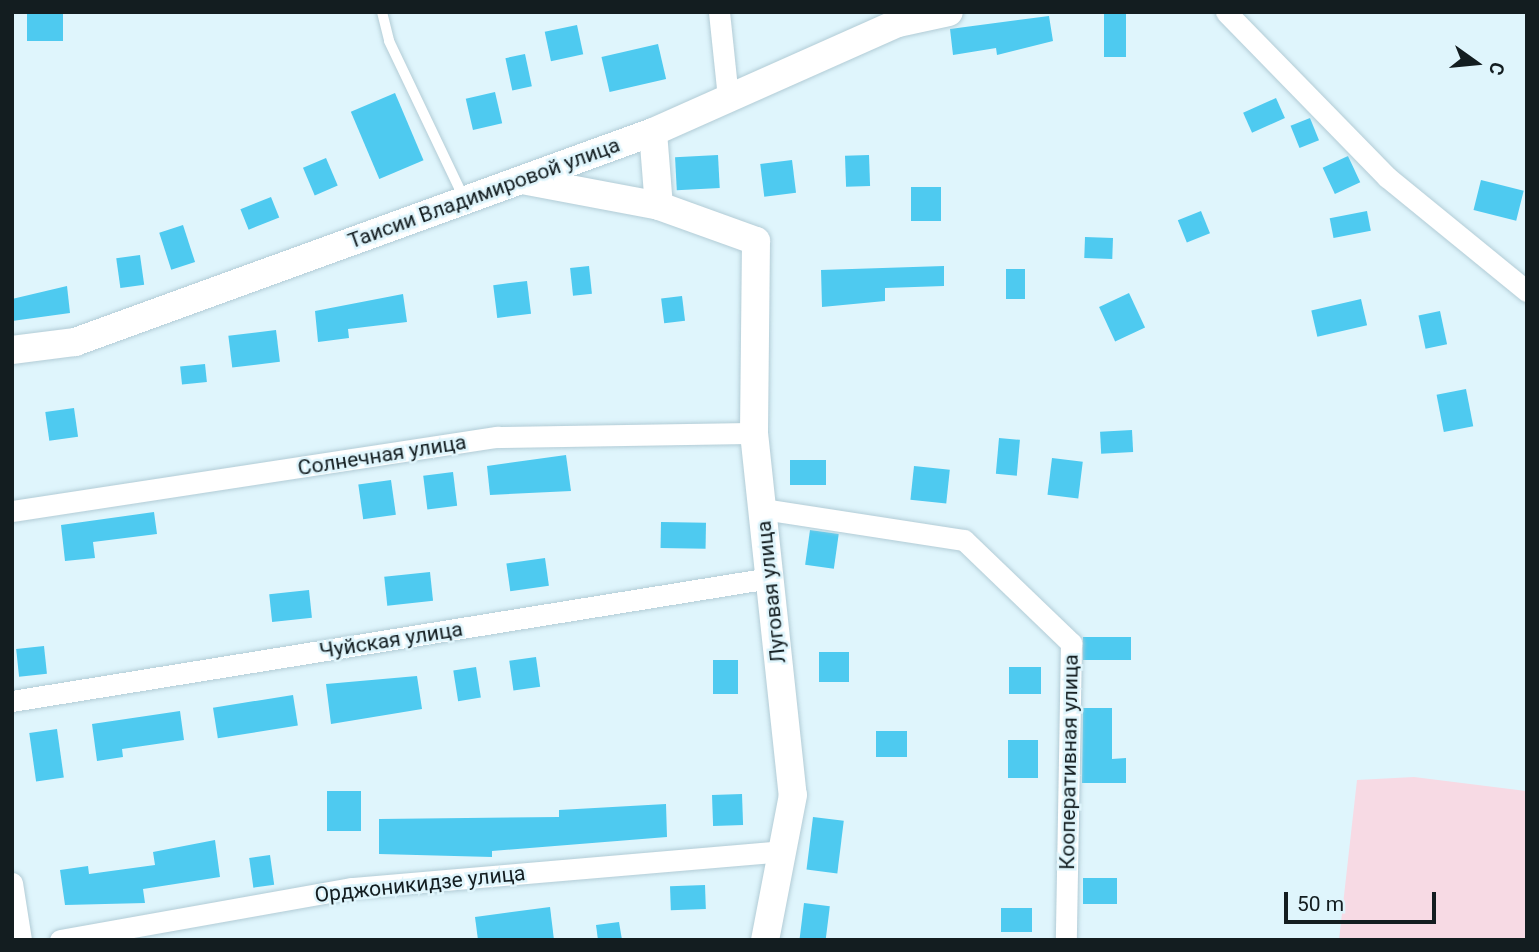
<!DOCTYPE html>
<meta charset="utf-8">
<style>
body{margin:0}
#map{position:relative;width:1539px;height:952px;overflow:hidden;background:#dff5fc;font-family:Roboto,sans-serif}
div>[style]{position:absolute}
.green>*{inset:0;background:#f7dae4}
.building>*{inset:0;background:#4ecaf0;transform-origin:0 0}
.roads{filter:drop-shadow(0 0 2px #b2ccd6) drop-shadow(0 0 2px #b2ccd6)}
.lane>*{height:10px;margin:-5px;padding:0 5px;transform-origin:5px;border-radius:5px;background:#fff}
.street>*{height:21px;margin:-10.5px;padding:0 10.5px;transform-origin:10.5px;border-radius:10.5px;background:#fff}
.secondary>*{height:28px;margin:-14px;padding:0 14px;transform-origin:14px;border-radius:14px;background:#fff}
span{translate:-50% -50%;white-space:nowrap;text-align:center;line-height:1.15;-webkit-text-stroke:5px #dff5fc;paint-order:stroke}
.street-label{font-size:21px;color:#131d20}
.frame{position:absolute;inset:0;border:14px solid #131d20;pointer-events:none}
.north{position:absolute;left:1441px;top:28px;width:70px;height:70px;-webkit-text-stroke:5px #dff5fc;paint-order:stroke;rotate:105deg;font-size:19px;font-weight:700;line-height:28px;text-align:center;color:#131d20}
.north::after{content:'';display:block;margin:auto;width:24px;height:32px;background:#131d20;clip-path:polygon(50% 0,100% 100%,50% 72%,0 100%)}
.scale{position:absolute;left:1284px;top:892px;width:152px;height:32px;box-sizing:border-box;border:4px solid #131d20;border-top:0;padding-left:9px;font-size:21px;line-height:24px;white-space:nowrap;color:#131d20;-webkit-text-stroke:5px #dff5fc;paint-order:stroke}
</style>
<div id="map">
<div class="green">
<div style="clip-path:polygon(1414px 777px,1527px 791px,1527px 940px,1339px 940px,1357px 780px)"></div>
</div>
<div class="building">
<div style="left:27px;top:12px;width:36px;height:29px"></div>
<div style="left:1104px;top:12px;width:22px;height:45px"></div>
<div style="clip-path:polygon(1049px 16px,1053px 41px,997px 55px,996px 48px,953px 55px,950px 29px)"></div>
<div style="left:577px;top:25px;width:30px;height:33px;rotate:78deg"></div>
<div style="left:658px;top:44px;width:36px;height:58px;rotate:77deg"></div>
<div style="left:525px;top:54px;width:33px;height:20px;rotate:78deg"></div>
<div style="left:495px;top:92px;width:32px;height:30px;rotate:77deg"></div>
<div style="left:395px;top:93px;width:73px;height:48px;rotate:67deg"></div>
<div style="left:1276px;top:98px;width:22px;height:36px;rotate:66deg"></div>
<div style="left:1310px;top:118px;width:24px;height:21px;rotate:68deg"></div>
<div style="left:718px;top:155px;width:33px;height:43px;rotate:87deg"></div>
<div style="left:869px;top:155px;width:31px;height:24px;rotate:88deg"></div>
<div style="left:1348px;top:156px;width:29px;height:28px;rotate:65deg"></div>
<div style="left:326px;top:158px;width:30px;height:25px;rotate:67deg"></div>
<div style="left:792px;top:160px;width:33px;height:32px;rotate:83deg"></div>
<div style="left:1481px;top:180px;width:44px;height:31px;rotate:14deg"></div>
<div style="left:911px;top:187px;width:30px;height:34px"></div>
<div style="left:271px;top:197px;width:22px;height:33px;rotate:68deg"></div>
<div style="left:1201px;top:211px;width:24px;height:25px;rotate:68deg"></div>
<div style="left:1367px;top:211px;width:20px;height:38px;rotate:79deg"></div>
<div style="left:183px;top:225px;width:39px;height:25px;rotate:72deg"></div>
<div style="left:1085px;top:237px;width:28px;height:21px;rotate:2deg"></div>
<div style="left:140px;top:255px;width:30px;height:24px;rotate:82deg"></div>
<div style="left:589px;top:266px;width:28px;height:19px;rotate:84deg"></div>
<div style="clip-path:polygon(944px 266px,944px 286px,885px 288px,885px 301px,822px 307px,821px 270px)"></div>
<div style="left:1006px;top:269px;width:19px;height:30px"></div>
<div style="left:527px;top:281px;width:33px;height:34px;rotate:83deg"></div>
<div style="clip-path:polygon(67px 286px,70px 313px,12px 321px,12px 299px)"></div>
<div style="left:1129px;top:293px;width:38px;height:33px;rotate:65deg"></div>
<div style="clip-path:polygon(403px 294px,407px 322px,348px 329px,349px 338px,318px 342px,315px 311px)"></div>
<div style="left:682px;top:296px;width:25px;height:21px;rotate:83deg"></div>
<div style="left:1361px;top:299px;width:27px;height:51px;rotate:77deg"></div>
<div style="left:1440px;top:311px;width:34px;height:22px;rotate:78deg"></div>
<div style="left:276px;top:330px;width:32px;height:48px;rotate:83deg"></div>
<div style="left:205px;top:364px;width:18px;height:25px;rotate:84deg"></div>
<div style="left:1466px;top:389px;width:38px;height:30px;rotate:79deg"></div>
<div style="left:74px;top:408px;width:29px;height:29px;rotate:82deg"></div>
<div style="left:1132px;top:430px;width:22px;height:32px;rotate:87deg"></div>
<div style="left:999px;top:438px;width:21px;height:36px;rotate:5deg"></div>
<div style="clip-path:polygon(566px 455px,571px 491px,490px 495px,487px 466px)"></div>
<div style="left:1052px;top:458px;width:31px;height:37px;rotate:7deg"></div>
<div style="left:790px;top:460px;width:36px;height:25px"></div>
<div style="left:914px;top:466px;width:36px;height:34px;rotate:6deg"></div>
<div style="left:453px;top:472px;width:34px;height:30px;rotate:83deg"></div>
<div style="left:391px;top:480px;width:35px;height:33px;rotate:82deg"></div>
<div style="clip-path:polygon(154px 512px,157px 534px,93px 542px,95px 558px,65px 561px,61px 525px)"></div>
<div style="left:661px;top:522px;width:45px;height:26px;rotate:1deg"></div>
<div style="left:810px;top:530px;width:29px;height:35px;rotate:8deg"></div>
<div style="left:545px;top:558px;width:28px;height:39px;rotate:82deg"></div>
<div style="left:430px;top:572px;width:29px;height:46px;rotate:84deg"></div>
<div style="left:309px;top:590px;width:28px;height:40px;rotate:84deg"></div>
<div style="left:1131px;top:637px;width:23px;height:48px;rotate:90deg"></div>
<div style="left:44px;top:646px;width:28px;height:28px;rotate:84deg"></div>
<div style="left:849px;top:652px;width:30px;height:30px;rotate:90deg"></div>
<div style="left:536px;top:657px;width:30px;height:27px;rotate:82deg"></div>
<div style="left:713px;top:660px;width:25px;height:34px"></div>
<div style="left:476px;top:667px;width:31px;height:23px;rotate:81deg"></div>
<div style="left:1009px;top:667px;width:32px;height:27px"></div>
<div style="clip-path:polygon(417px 676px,422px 709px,331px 724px,326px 684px)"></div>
<div style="left:293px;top:695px;width:31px;height:81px;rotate:81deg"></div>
<div style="clip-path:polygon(1083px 708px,1112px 708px,1112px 759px,1126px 758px,1126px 783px,1082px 783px)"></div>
<div style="clip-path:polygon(180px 711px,184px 740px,122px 749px,123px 757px,97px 761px,92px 724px)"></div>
<div style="left:57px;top:729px;width:49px;height:28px;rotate:82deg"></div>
<div style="left:876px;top:731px;width:31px;height:26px"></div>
<div style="left:1008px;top:740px;width:30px;height:38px"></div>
<div style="left:327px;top:791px;width:34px;height:40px"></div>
<div style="left:742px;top:794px;width:31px;height:30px;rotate:88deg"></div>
<div style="clip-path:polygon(666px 804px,667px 837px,492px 851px,492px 857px,379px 854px,379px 819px,559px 817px,559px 810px)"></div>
<div style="left:813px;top:817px;width:31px;height:53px;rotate:7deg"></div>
<div style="clip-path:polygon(215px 840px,220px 877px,143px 889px,145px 903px,65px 905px,60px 870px,88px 866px,89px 874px,155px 865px,153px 852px)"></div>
<div style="left:270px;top:855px;width:30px;height:21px;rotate:82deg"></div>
<div style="left:1083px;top:878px;width:34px;height:26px"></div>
<div style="left:705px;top:885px;width:24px;height:35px;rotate:88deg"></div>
<div style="left:804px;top:903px;width:26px;height:37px;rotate:7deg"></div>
<div style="clip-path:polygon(550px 907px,554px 940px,478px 940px,475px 917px)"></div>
<div style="left:1001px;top:908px;width:31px;height:24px"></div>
<div style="clip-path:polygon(619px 922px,622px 940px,598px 940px,596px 925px)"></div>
</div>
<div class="roads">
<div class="lane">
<div style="left:382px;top:12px;width:30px;rotate:76deg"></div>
<div style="left:389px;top:41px;width:176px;rotate:64.5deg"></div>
</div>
<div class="street">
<div style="left:719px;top:12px;width:86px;rotate:84deg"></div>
<div style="left:1226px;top:12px;width:231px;rotate:45.7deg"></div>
<div style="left:1387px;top:177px;width:181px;rotate:39.2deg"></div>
<div style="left:763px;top:509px;width:203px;rotate:8.8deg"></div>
<div style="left:964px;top:540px;width:149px;rotate:43.9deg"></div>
<div style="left:1071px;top:643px;width:297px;rotate:91deg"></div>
<div style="left:12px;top:511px;width:491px;rotate:-8.7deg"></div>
<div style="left:497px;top:437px;width:257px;rotate:-0.9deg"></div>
<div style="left:12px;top:701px;width:768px;rotate:-9.22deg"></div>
<div style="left:12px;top:883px;width:58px;rotate:81deg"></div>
<div style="left:60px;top:940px;width:297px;rotate:-10.1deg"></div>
<div style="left:352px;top:888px;width:432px;rotate:-4.9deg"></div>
</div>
<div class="secondary">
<div style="left:653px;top:132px;width:74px;rotate:85.4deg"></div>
<div style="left:522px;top:180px;width:139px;rotate:10.7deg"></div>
<div style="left:659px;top:206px;width:103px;rotate:19.8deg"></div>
<div style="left:756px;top:241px;width:192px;rotate:90.6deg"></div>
<div style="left:754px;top:433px;width:364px;rotate:83.9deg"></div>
<div style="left:793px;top:795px;width:148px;rotate:100.9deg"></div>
<div style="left:12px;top:350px;width:64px;rotate:-7.2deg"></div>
<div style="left:75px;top:342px;width:615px;rotate:-19.97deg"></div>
<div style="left:653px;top:132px;width:268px;rotate:-24deg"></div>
<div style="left:898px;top:23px;width:52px;rotate:-12.2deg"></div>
</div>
</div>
<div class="street-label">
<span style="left:484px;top:193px;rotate:-20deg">Таисии Владимировой улица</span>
<span style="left:382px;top:455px;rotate:-9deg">Солнечная улица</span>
<span style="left:771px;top:592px;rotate:-96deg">Луговая улица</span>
<span style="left:391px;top:640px;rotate:-9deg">Чуйская улица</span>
<span style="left:1069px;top:762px;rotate:-89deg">Кооперативная улица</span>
<span style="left:420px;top:884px;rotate:-6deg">Орджоникидзе улица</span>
</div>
<div class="frame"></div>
<div class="north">С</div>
<div class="scale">50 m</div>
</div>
